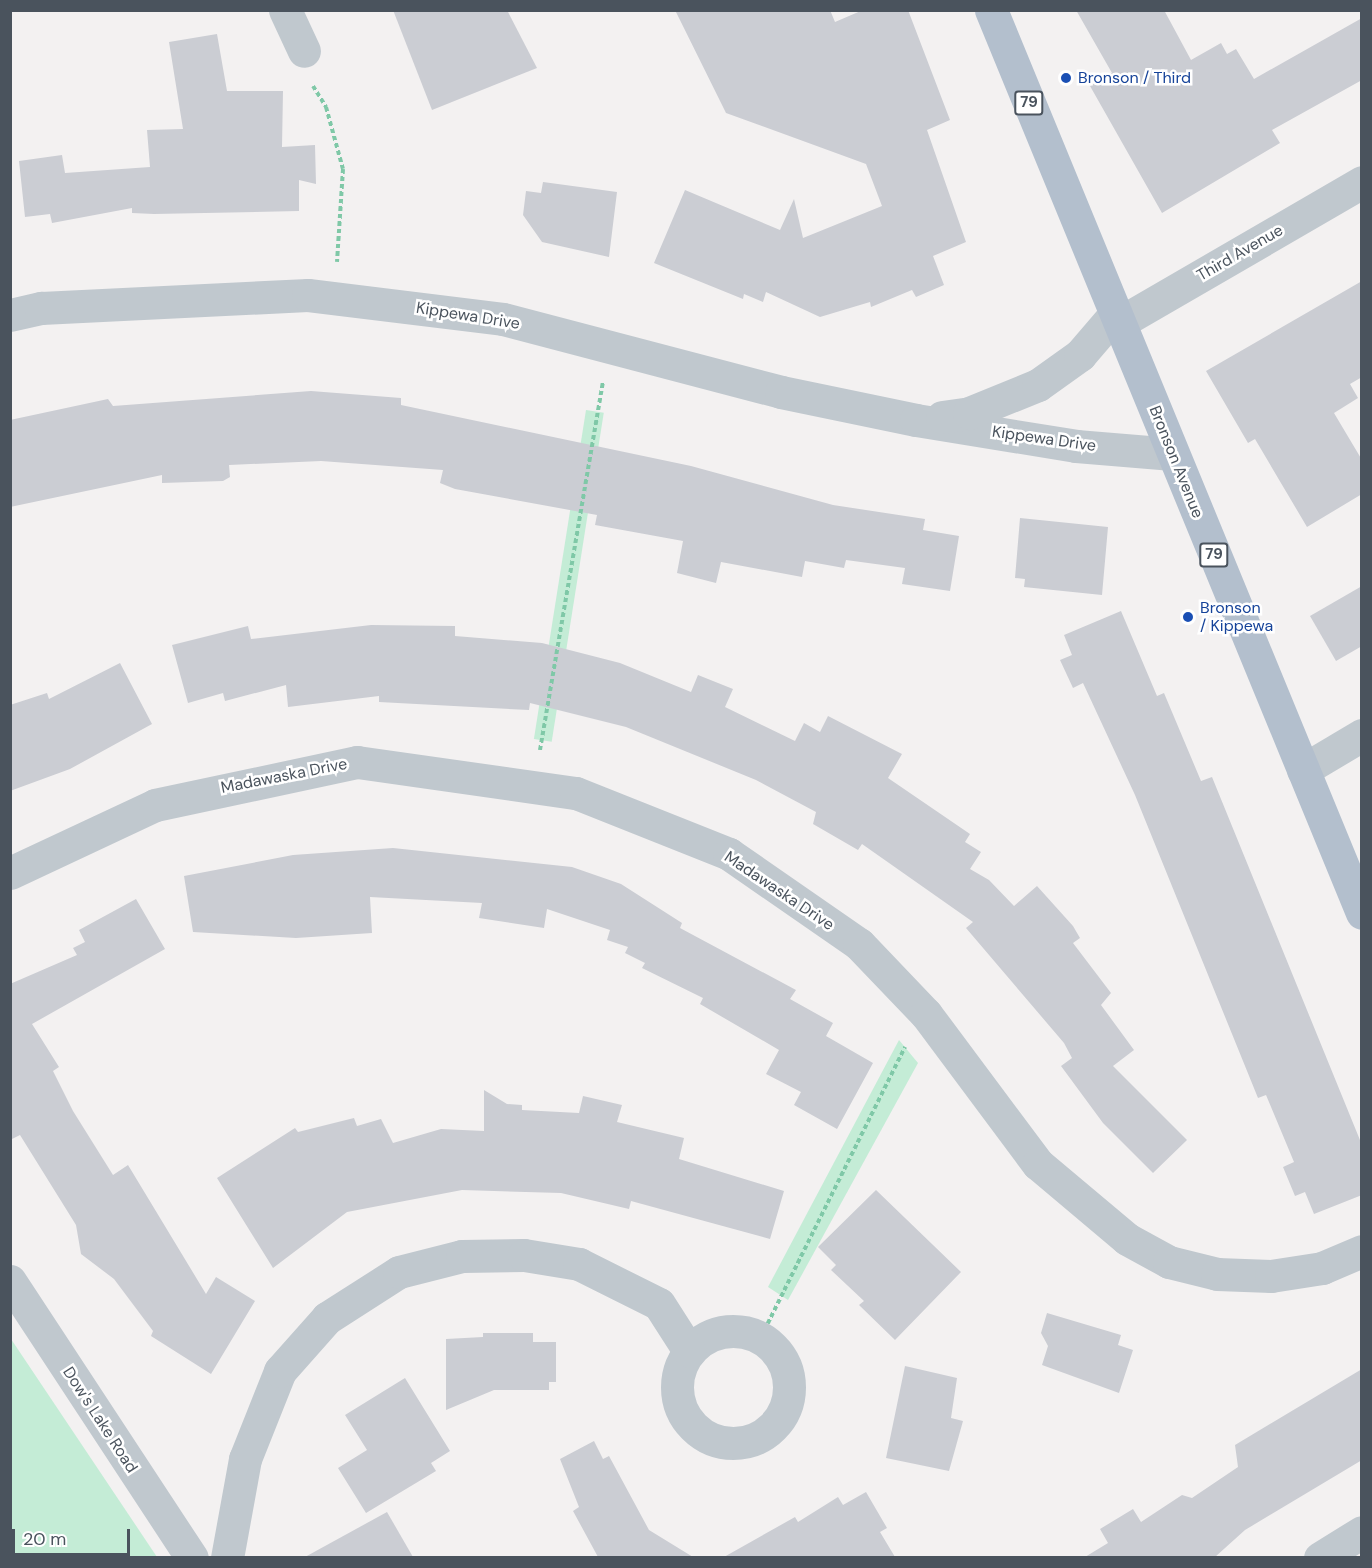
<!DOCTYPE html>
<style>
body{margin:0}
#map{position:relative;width:1372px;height:1568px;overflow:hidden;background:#f3f1f1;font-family:"DM Sans",sans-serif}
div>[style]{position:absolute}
.green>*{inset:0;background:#c4ecd6;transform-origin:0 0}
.building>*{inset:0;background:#cbcdd3}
.path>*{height:4px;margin-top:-2px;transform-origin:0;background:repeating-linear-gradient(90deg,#7fc8a7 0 4.5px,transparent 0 7.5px)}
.street>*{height:33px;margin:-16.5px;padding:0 16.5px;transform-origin:16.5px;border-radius:16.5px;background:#c0c8ce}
.street>.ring{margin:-16.5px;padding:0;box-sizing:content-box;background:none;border:33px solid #c0c8ce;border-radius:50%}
.primary>*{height:33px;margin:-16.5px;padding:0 16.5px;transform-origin:16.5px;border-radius:16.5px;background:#b3bfcd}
.dots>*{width:16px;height:16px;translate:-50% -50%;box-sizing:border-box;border:3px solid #fff;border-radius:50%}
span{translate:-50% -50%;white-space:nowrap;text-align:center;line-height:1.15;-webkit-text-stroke:5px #fff;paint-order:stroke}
.shield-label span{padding:2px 4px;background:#fff;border:2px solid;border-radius:4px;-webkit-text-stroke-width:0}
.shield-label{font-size:15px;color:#4a535d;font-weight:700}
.transit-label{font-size:16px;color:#164399}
.left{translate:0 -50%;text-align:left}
.street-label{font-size:16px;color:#4a535d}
.frame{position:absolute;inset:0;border:12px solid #4a535d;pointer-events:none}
.scale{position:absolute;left:12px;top:1529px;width:118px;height:27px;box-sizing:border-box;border:3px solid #4a535d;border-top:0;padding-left:8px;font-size:18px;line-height:21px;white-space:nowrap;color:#4a535d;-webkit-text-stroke:4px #fff;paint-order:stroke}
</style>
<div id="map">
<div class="green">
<div style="left:586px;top:410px;width:18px;height:333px;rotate:9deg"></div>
<div style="clip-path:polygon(899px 1040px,918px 1063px,788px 1300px,768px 1287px)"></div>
<div style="clip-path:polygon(10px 1339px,11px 1339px,157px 1557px,11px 1557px)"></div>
</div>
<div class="building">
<div style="clip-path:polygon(393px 10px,507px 10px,537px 68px,432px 110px)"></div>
<div style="clip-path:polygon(675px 10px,830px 10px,835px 22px,863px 10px,908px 10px,950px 120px,927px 130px,966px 242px,933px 256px,944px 285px,916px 297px,912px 290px,871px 307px,870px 302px,820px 317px,766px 292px,763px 302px,744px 294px,743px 299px,654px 263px,685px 190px,780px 230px,794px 199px,803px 238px,882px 206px,866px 164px,726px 113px)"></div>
<div style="clip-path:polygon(1076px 10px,1164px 10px,1191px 60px,1221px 43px,1227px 54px,1236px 49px,1254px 79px,1362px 18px,1362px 80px,1272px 130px,1280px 143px,1162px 213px,1090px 86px,1112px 73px)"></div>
<div style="clip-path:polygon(217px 34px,227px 91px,283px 91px,282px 147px,315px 145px,316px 184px,299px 180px,299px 211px,154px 214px,132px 213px,132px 208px,52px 223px,50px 214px,25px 217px,19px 161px,62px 155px,65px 173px,150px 167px,147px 130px,183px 129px,169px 42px)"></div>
<div style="clip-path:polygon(543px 182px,617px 192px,609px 257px,542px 242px,523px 215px,526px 191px,541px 193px)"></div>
<div style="clip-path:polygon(1362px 281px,1362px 377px,1350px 384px,1358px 398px,1334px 413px,1362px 460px,1362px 494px,1307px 527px,1255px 439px,1248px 443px,1206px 371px)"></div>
<div style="clip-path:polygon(311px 391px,401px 398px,401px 405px,691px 466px,833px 505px,925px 519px,923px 530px,959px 536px,950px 591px,902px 584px,905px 568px,846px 560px,844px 568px,805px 561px,802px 577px,721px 562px,716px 583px,677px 573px,683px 541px,595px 525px,597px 515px,455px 489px,440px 483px,443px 470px,321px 461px,229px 465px,230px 477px,223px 481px,162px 483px,162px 475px,10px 507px,10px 420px,108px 399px,113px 406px)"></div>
<div style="clip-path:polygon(1020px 518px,1108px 527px,1102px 595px,1024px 587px,1025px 579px,1015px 578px)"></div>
<div style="clip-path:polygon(1362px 586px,1362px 646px,1336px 661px,1310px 616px)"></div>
<div style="clip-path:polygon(1121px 611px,1157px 696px,1164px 693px,1201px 781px,1212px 777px,1362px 1145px,1362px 1195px,1314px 1214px,1305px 1192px,1295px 1196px,1283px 1167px,1294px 1162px,1266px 1095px,1258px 1098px,1135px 795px,1083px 683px,1073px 688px,1060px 660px,1072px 655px,1064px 635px)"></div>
<div style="clip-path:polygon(371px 625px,455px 626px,455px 636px,542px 643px,620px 663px,691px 692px,698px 675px,733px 689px,725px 707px,795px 741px,804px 723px,820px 732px,828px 716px,902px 754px,888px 778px,970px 834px,965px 842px,981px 852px,970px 869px,989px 880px,1014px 906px,1037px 886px,1073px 926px,1080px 938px,1073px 943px,1111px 993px,1101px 1005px,1134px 1050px,1113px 1066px,1187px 1140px,1153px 1173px,1103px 1123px,1061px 1066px,1072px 1058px,1064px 1043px,966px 928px,973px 922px,862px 844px,858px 850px,813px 824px,816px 812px,756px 780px,626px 727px,530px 703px,529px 710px,379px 702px,379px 696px,288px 707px,286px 685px,225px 701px,223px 693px,188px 703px,172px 645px,248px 626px,251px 639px)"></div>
<div style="clip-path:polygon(120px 663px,152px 724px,70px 769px,10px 791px,10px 705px,47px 693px,49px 699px)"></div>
<div style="clip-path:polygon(393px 848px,572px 867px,621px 884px,682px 923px,680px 928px,796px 990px,790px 999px,833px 1023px,826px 1036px,873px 1063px,837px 1129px,794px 1105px,801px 1092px,766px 1074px,779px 1050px,700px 1004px,703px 998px,642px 968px,645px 963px,625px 953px,628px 947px,607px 940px,610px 930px,547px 909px,544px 928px,479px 918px,482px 903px,370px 897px,372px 933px,296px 938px,193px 932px,184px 876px,293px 855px)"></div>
<div style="clip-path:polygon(136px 899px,165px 949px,32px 1024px,59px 1067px,53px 1071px,73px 1111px,113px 1175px,128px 1165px,206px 1294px,216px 1277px,255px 1301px,211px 1374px,151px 1336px,153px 1331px,114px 1279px,81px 1254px,76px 1225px,20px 1135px,10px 1140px,10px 984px,77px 955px,73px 948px,85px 942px,79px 930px)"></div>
<div style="clip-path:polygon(484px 1090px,507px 1104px,522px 1105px,522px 1110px,579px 1113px,583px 1096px,622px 1105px,617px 1122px,684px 1138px,679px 1159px,784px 1191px,770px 1239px,631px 1201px,629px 1209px,561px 1193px,462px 1190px,347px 1212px,273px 1268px,217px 1178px,295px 1128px,298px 1132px,354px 1118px,357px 1126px,381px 1119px,393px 1143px,441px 1129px,484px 1131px)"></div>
<div style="clip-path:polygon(876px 1190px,961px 1272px,895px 1340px,859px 1305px,864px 1301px,831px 1270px,836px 1265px,818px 1247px)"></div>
<div style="clip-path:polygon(1047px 1313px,1121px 1335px,1118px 1345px,1133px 1350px,1119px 1393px,1042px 1365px,1048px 1346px,1041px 1333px)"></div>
<div style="clip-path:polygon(483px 1333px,533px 1333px,533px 1342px,556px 1342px,556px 1382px,549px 1382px,549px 1390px,494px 1390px,446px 1410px,446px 1339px,483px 1337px)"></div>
<div style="clip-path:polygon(905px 1366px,957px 1378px,951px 1418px,963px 1421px,949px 1471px,886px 1458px)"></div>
<div style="clip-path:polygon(1362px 1369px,1362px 1460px,1245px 1530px,1215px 1557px,1085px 1557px,1108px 1543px,1100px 1529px,1133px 1509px,1141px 1522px,1182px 1495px,1192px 1498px,1238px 1467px,1235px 1445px)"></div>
<div style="clip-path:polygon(405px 1378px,450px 1451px,431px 1463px,436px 1471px,366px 1513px,338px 1468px,367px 1450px,345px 1415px)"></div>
<div style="clip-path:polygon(594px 1441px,603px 1459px,609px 1456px,649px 1530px,693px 1557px,598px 1557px,573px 1511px,579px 1507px,560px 1459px)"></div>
<div style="clip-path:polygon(866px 1492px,887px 1528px,880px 1532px,895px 1557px,724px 1557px,795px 1517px,798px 1522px,838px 1497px,843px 1505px)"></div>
<div style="clip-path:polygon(387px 1512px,413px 1557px,305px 1557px)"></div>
</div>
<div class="path">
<div style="left:313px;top:86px;width:25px;rotate:58deg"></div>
<div style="left:326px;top:107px;width:64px;rotate:74.7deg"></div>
<div style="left:343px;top:169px;width:93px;rotate:93.7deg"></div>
<div style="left:540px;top:750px;width:374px;rotate:-80.3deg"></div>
<div style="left:761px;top:1337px;width:324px;rotate:-63.6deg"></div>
</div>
<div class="street">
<div style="left:285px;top:10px;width:45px;rotate:65.1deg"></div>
<div style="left:10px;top:315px;width:32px;rotate:-13deg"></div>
<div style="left:41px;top:308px;width:267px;rotate:-2.8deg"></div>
<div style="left:308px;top:295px;width:196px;rotate:7deg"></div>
<div style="left:503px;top:319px;width:287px;rotate:14.7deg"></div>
<div style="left:781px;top:392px;width:138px;rotate:11.7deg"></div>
<div style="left:916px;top:420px;width:162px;rotate:9.2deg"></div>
<div style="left:1076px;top:446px;width:97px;rotate:4.7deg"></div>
<div style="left:1119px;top:323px;width:281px;rotate:-30.1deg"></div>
<div style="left:942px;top:417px;width:27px;rotate:-8deg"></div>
<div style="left:969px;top:413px;width:74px;rotate:-22.1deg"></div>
<div style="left:1038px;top:385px;width:52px;rotate:-35.5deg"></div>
<div style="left:1080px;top:355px;width:55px;rotate:-49.4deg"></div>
<div style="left:1303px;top:770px;width:69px;rotate:-30.7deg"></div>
<div style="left:10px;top:873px;width:160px;rotate:-25.1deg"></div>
<div style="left:155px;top:805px;width:207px;rotate:-12deg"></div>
<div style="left:357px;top:762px;width:221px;rotate:8.1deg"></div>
<div style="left:576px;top:793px;width:165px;rotate:21.7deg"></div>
<div style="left:729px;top:854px;width:158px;rotate:34.7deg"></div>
<div style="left:859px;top:944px;width:97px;rotate:46.3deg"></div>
<div style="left:926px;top:1014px;width:187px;rotate:53.3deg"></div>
<div style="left:1038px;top:1164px;width:116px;rotate:40.1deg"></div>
<div style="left:1127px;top:1239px;width:48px;rotate:28.7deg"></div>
<div style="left:1169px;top:1262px;width:49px;rotate:14deg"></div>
<div style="left:1217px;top:1274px;width:54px;rotate:2.1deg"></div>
<div style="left:1271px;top:1276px;width:52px;rotate:-8.9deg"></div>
<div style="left:1322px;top:1268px;width:43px;rotate:-23deg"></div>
<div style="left:10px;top:1281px;width:331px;rotate:56.7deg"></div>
<div class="ring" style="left:677px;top:1331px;width:79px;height:79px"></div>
<div style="left:227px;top:1558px;width:101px;rotate:-79.7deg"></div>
<div style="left:245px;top:1459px;width:95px;rotate:-68.3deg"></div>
<div style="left:280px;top:1371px;width:71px;rotate:-48.4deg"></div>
<div style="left:327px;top:1318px;width:85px;rotate:-32.6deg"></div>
<div style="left:399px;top:1272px;width:65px;rotate:-14.3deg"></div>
<div style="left:462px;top:1256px;width:62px;rotate:-0.9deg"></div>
<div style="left:524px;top:1255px;width:56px;rotate:9.3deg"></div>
<div style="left:579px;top:1264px;width:89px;rotate:26.6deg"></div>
<div style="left:659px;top:1304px;width:56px;rotate:57.4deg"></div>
<div style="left:1320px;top:1558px;width:49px;rotate:-31.8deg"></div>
</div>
<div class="primary">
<div style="left:991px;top:10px;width:976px;rotate:67.66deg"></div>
</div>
<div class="dots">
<div style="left:1066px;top:78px;background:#1a4fb4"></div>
<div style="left:1188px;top:617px;background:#1a4fb4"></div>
</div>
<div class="shield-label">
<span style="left:1029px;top:103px">79</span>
<span style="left:1214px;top:555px">79</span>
</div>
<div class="transit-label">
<span class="left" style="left:1078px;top:78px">Bronson / Third</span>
<span class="left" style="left:1200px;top:617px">Bronson<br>/ Kippewa</span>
</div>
<div class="street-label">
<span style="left:1240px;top:253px;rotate:-30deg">Third Avenue</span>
<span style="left:468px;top:316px;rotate:9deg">Kippewa Drive</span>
<span style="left:1044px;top:439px;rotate:8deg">Kippewa Drive</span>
<span style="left:1176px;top:462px;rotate:68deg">Bronson Avenue</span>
<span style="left:284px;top:776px;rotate:-11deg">Madawaska Drive</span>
<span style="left:779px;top:891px;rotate:34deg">Madawaska Drive</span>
<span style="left:100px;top:1420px;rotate:57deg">Dow's Lake Road</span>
</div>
<div class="frame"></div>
<div class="scale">20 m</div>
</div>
